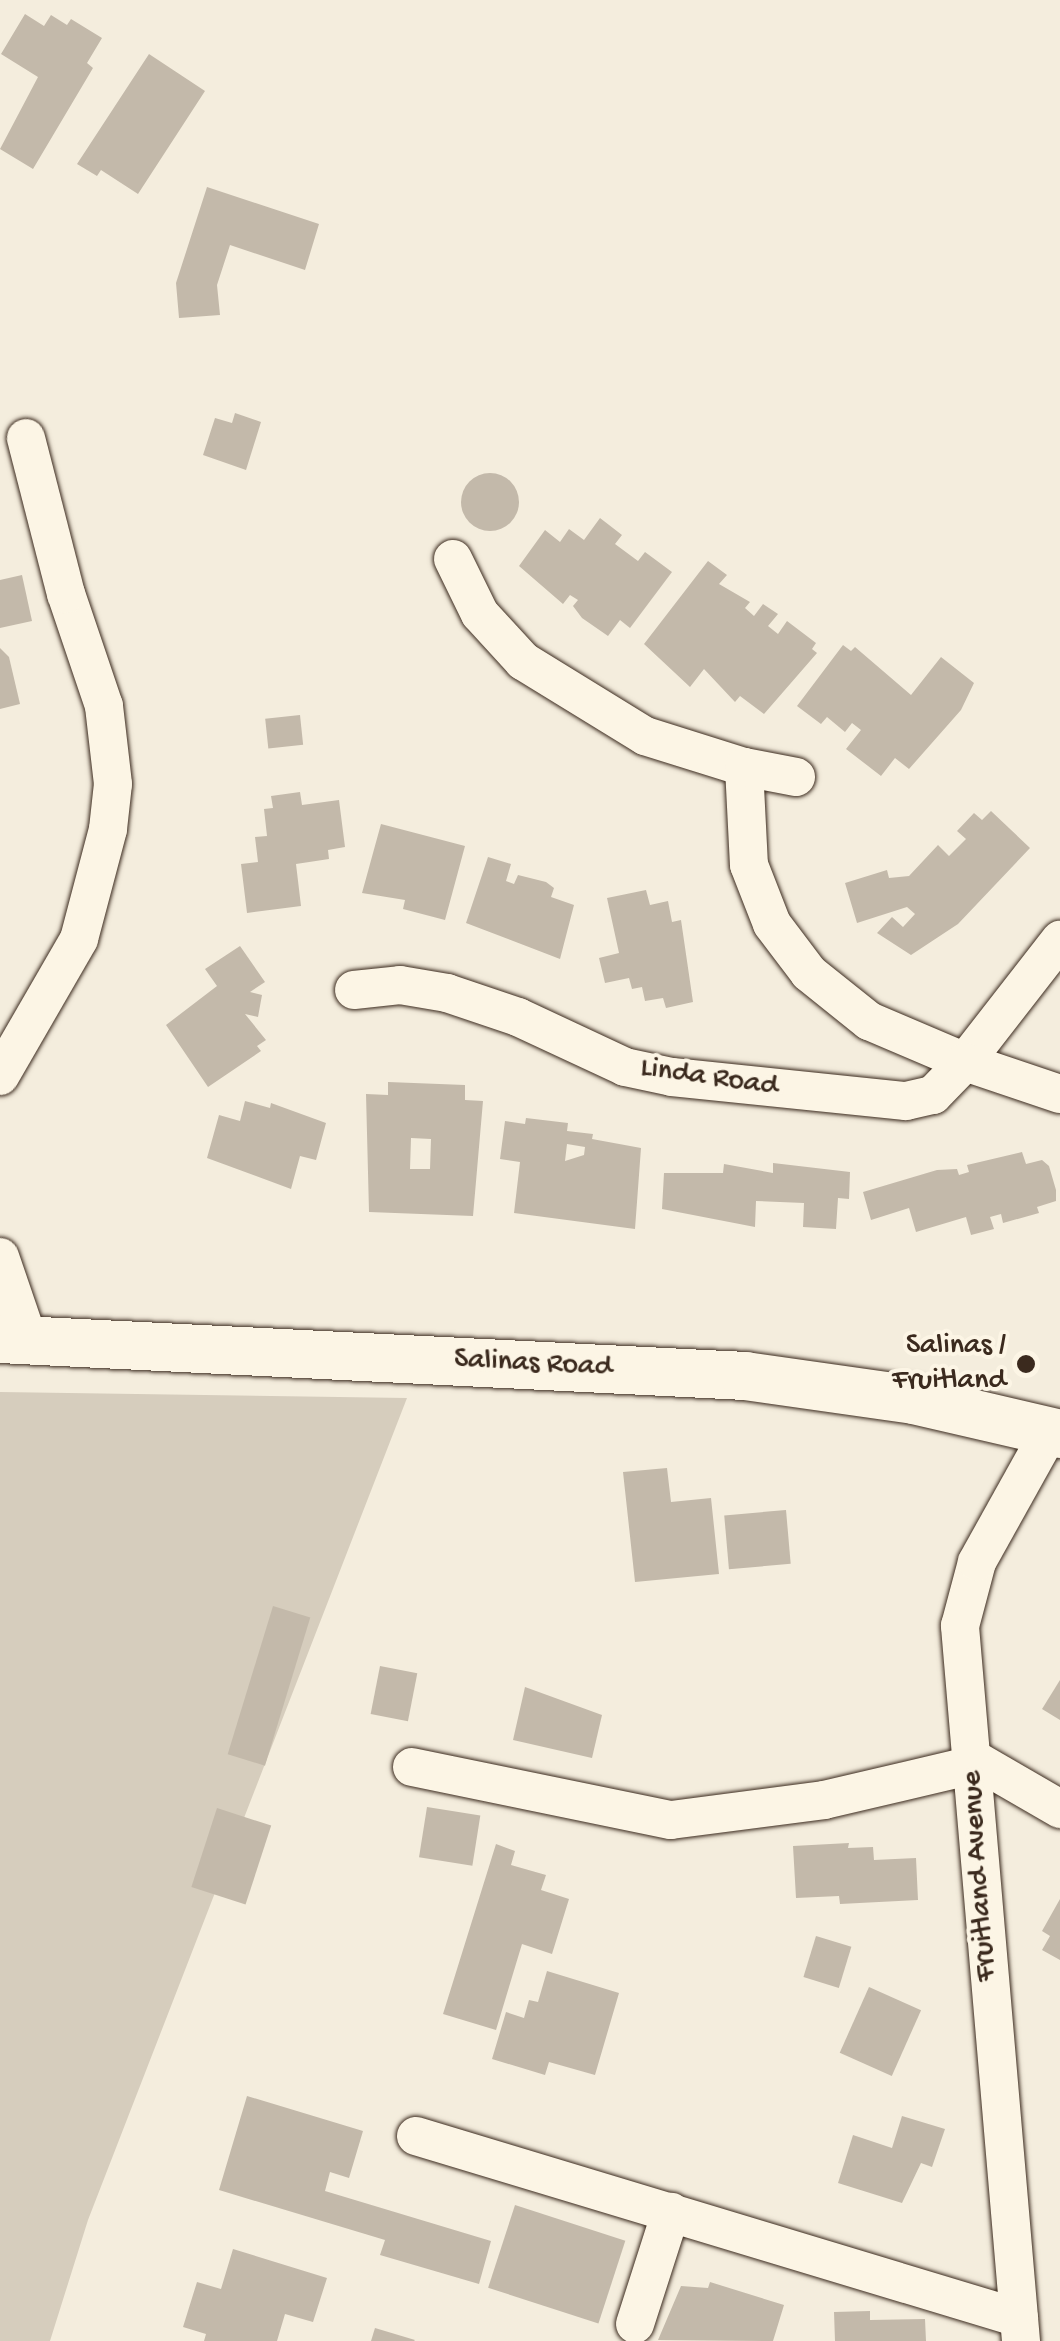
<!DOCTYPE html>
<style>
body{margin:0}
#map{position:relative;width:1060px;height:2341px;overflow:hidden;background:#f4eddd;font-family:"Gochi Hand",sans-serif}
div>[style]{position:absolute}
.green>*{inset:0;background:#d6cdbd}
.building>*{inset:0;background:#c3b9aa;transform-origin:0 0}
.round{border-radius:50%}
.roads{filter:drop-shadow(0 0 2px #3b2a1e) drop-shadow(0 0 2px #3b2a1e)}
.minor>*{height:38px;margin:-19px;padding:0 19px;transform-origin:19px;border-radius:19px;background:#fcf5e5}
.major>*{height:48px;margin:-24px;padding:0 24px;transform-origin:24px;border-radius:24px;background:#fcf5e5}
.dots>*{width:28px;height:28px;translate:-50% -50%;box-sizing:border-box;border:5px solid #fcf5e5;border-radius:50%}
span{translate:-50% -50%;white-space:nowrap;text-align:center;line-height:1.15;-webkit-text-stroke:8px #fcf5e5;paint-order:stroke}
.street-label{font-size:30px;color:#3b2a1e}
.poi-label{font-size:30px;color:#3b2a1e}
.right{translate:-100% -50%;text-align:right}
</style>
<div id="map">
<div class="green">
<div style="clip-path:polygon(0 1392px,407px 1398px,88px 2220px,50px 2341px,0 2341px)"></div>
</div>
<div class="building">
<div style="clip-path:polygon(25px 14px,44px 26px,51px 15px,67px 25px,71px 19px,102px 38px,87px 63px,93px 68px,33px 169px,0 149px,38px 77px,1px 54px)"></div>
<div style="clip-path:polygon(149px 54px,205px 91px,138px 194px,101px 170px,97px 176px,77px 164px)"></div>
<div style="clip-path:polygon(207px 187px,319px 224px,305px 270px,230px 245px,217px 285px,220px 315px,179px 318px,176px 283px)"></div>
<div style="clip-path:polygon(235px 413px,261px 422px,246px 470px,203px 455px,215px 418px,232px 423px)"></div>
<div class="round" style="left:461px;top:473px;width:58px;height:58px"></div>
<div style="clip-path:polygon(600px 518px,622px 535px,615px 544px,638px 561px,645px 552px,672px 572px,630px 628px,620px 620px,608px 636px,582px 618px,573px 606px,578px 600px,570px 595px,563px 604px,519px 566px,545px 530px,560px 542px,569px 529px,584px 540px)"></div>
<div style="clip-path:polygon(708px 561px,727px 575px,719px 584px,750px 602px,745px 608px,754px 616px,763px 604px,778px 614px,768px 626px,778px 634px,787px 621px,816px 643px,812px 649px,817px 653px,764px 714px,740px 696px,735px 702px,704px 669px,690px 687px,644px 644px)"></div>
<div style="clip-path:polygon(22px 575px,32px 621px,0 628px,0 580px)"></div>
<div style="clip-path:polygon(843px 645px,851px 651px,855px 647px,911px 695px,941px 657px,974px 683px,961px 710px,909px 769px,895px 758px,881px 776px,846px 749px,861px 730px,852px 723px,845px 732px,827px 717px,821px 724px,797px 706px)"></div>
<div style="clip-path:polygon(0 648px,9px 657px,20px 704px,0 709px)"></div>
<div style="left:300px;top:715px;width:30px;height:35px;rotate:84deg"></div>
<div style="clip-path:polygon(300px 792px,302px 805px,339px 800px,345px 847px,328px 850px,329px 859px,296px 864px,301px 906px,247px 913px,241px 864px,258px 862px,255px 837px,267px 836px,264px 809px,273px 808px,271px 796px)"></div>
<div style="clip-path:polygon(991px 811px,1030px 848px,958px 924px,911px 955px,877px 933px,892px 917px,903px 927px,915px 914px,907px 907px,857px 923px,845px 883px,887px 870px,889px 878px,909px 876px,938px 845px,949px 856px,966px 839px,957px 831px,974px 813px,982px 820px)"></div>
<div style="clip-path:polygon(381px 824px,465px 846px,445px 920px,403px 909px,405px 900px,362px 893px)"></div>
<div style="clip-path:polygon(488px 857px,511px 864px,506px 881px,514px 884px,518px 875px,546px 882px,554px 888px,551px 897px,574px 905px,560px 959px,466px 923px)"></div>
<div style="clip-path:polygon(646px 890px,650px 905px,668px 901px,672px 922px,681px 920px,693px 1002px,666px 1008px,663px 998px,645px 1001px,642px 987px,632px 989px,629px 978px,605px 983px,599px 958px,619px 953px,607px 898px)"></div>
<div style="clip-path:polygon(240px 946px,265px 982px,250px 992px,262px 995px,258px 1017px,245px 1014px,266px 1040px,257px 1046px,261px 1051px,208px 1087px,166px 1025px,217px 986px,205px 969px)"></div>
<div style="clip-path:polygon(evenodd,388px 1082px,465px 1085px,465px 1100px,483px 1101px,473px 1216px,369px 1212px,366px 1094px,388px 1095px,388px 1082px,411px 1138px,431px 1139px,430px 1169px,410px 1169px,411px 1138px)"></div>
<div style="clip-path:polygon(245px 1101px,270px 1108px,271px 1103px,326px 1123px,316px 1160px,300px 1156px,291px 1189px,207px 1158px,219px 1115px,240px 1121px)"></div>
<div style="clip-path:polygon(evenodd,526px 1118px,568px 1123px,567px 1131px,593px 1134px,592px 1139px,641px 1148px,635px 1229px,514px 1213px,520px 1162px,500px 1159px,505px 1121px,525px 1124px,526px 1118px,567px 1144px,585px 1147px,584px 1155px,565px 1161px,567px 1144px)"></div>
<div style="clip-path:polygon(1022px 1152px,1026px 1164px,1042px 1160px,1049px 1166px,1056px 1190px,1056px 1201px,1037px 1207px,1039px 1213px,1003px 1223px,1001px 1214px,990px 1217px,994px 1229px,971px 1235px,966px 1217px,916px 1232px,909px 1208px,871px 1220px,863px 1192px,937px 1170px,957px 1169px,959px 1175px,969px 1172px,967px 1165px)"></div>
<div style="clip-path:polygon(773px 1163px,850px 1172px,849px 1199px,838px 1198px,836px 1229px,803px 1227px,804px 1203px,756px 1201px,755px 1227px,662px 1209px,664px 1173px,723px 1173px,724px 1164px,773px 1173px)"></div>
<div style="clip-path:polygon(667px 1468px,671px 1502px,711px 1498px,719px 1574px,635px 1582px,623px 1472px)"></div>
<div style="left:786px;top:1510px;width:54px;height:62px;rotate:85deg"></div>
<div style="left:273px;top:1606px;width:39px;height:155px;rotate:17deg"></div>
<div style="left:380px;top:1666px;width:38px;height:49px;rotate:11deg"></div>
<div style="clip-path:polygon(1060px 1680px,1060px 1720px,1042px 1709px)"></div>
<div style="clip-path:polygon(525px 1687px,602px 1715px,592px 1758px,513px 1740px)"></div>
<div style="left:427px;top:1807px;width:54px;height:51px;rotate:9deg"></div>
<div style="left:217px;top:1808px;width:57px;height:83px;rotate:18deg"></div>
<div style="clip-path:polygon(849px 1843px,848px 1848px,873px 1847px,874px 1860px,916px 1858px,918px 1900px,840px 1904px,839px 1896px,796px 1898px,793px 1846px)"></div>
<div style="clip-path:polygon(496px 1844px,515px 1851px,511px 1865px,546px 1875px,541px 1890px,569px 1899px,552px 1954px,522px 1944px,496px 2030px,443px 2014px)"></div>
<div style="clip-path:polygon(1060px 1899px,1060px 1960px,1042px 1950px,1050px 1936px,1042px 1931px)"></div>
<div style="left:816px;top:1936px;width:37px;height:43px;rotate:17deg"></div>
<div style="clip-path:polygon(547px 1971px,619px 1993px,595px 2075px,549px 2062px,545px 2075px,492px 2059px,506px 2012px,524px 2018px,529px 2000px,538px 2002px)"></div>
<div style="left:869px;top:1987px;width:57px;height:72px;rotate:24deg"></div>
<div style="clip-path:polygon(247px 2096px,363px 2131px,349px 2178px,330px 2172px,325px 2191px,491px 2241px,479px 2284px,380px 2255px,385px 2240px,219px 2190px)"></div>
<div style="clip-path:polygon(902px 2116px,945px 2129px,932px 2167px,921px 2163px,902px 2203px,838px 2183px,853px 2135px,892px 2148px)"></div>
<div style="left:515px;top:2205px;width:116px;height:87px;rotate:18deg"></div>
<div style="clip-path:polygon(233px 2249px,327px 2278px,313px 2322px,285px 2314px,277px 2341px,204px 2341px,206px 2334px,183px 2327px,197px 2282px,221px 2289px)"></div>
<div style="clip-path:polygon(710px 2282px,784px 2305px,773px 2341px,658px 2340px,681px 2286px,708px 2288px)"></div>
<div style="clip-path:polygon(870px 2311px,870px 2320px,925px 2319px,926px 2341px,835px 2341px,834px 2312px)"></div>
<div style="clip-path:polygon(375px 2328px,415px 2340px,414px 2341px,371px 2341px)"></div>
</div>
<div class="roads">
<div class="minor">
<div style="left:453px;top:559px;width:61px;rotate:63.9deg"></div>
<div style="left:480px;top:614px;width:64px;rotate:47.5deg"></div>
<div style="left:523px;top:661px;width:143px;rotate:31.6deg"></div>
<div style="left:645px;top:736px;width:104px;rotate:17.4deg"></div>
<div style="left:744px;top:767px;width:98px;rotate:87.1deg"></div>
<div style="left:749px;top:865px;width:63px;rotate:68.7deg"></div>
<div style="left:772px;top:924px;width:61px;rotate:52.9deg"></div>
<div style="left:809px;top:973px;width:77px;rotate:38.7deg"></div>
<div style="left:869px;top:1021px;width:104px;rotate:23.1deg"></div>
<div style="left:965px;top:1062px;width:155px;rotate:-52.1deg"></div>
<div style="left:744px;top:767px;width:53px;rotate:10.9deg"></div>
<div style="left:354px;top:990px;width:46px;rotate:-6.2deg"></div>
<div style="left:400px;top:985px;width:48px;rotate:9.7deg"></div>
<div style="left:447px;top:993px;width:75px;rotate:18.7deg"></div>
<div style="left:518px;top:1017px;width:118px;rotate:25deg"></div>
<div style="left:625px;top:1067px;width:48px;rotate:12deg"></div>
<div style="left:672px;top:1077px;width:235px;rotate:5.9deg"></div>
<div style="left:906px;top:1101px;width:28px;rotate:-13deg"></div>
<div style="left:933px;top:1095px;width:46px;rotate:-45.9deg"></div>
<div style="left:965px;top:1062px;width:100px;rotate:18.6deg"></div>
<div style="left:0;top:1076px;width:158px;rotate:-60deg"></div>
<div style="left:79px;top:939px;width:114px;rotate:-75.2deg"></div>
<div style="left:108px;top:829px;width:45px;rotate:-83.7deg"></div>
<div style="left:113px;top:784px;width:79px;rotate:-96.6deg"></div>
<div style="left:104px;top:706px;width:118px;rotate:-108.7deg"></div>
<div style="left:66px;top:594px;width:161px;rotate:-104.4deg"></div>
<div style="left:0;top:1257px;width:87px;rotate:71.1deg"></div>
<div style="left:972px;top:1758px;width:102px;rotate:30.1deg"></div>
<div style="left:412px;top:1767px;width:264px;rotate:11.6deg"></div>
<div style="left:671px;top:1820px;width:154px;rotate:-7.4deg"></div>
<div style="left:824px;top:1800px;width:153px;rotate:-13.2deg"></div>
<div style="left:416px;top:2136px;width:630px;rotate:16.8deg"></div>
<div style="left:635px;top:2324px;width:118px;rotate:-72.2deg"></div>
<div style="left:1021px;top:2341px;width:718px;rotate:-94.88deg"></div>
<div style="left:960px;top:1626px;width:66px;rotate:-75.1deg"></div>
<div style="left:977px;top:1562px;width:150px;rotate:-60.9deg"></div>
</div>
<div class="major">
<div style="left:0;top:1339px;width:746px;rotate:2.84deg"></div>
<div style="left:745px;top:1376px;width:171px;rotate:8.1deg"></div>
<div style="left:914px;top:1400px;width:150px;rotate:13.1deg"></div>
</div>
</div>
<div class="dots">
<div style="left:1026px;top:1364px;background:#3b2a1e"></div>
</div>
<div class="street-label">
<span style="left:709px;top:1079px;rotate:8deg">Linda Road</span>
<span style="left:533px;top:1365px;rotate:3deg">Salinas Road</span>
<span style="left:981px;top:1876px;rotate:-94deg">Fruitland Avenue</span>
</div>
<div class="poi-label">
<span class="right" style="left:1006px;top:1364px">Salinas /<br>Fruitland</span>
</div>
</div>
